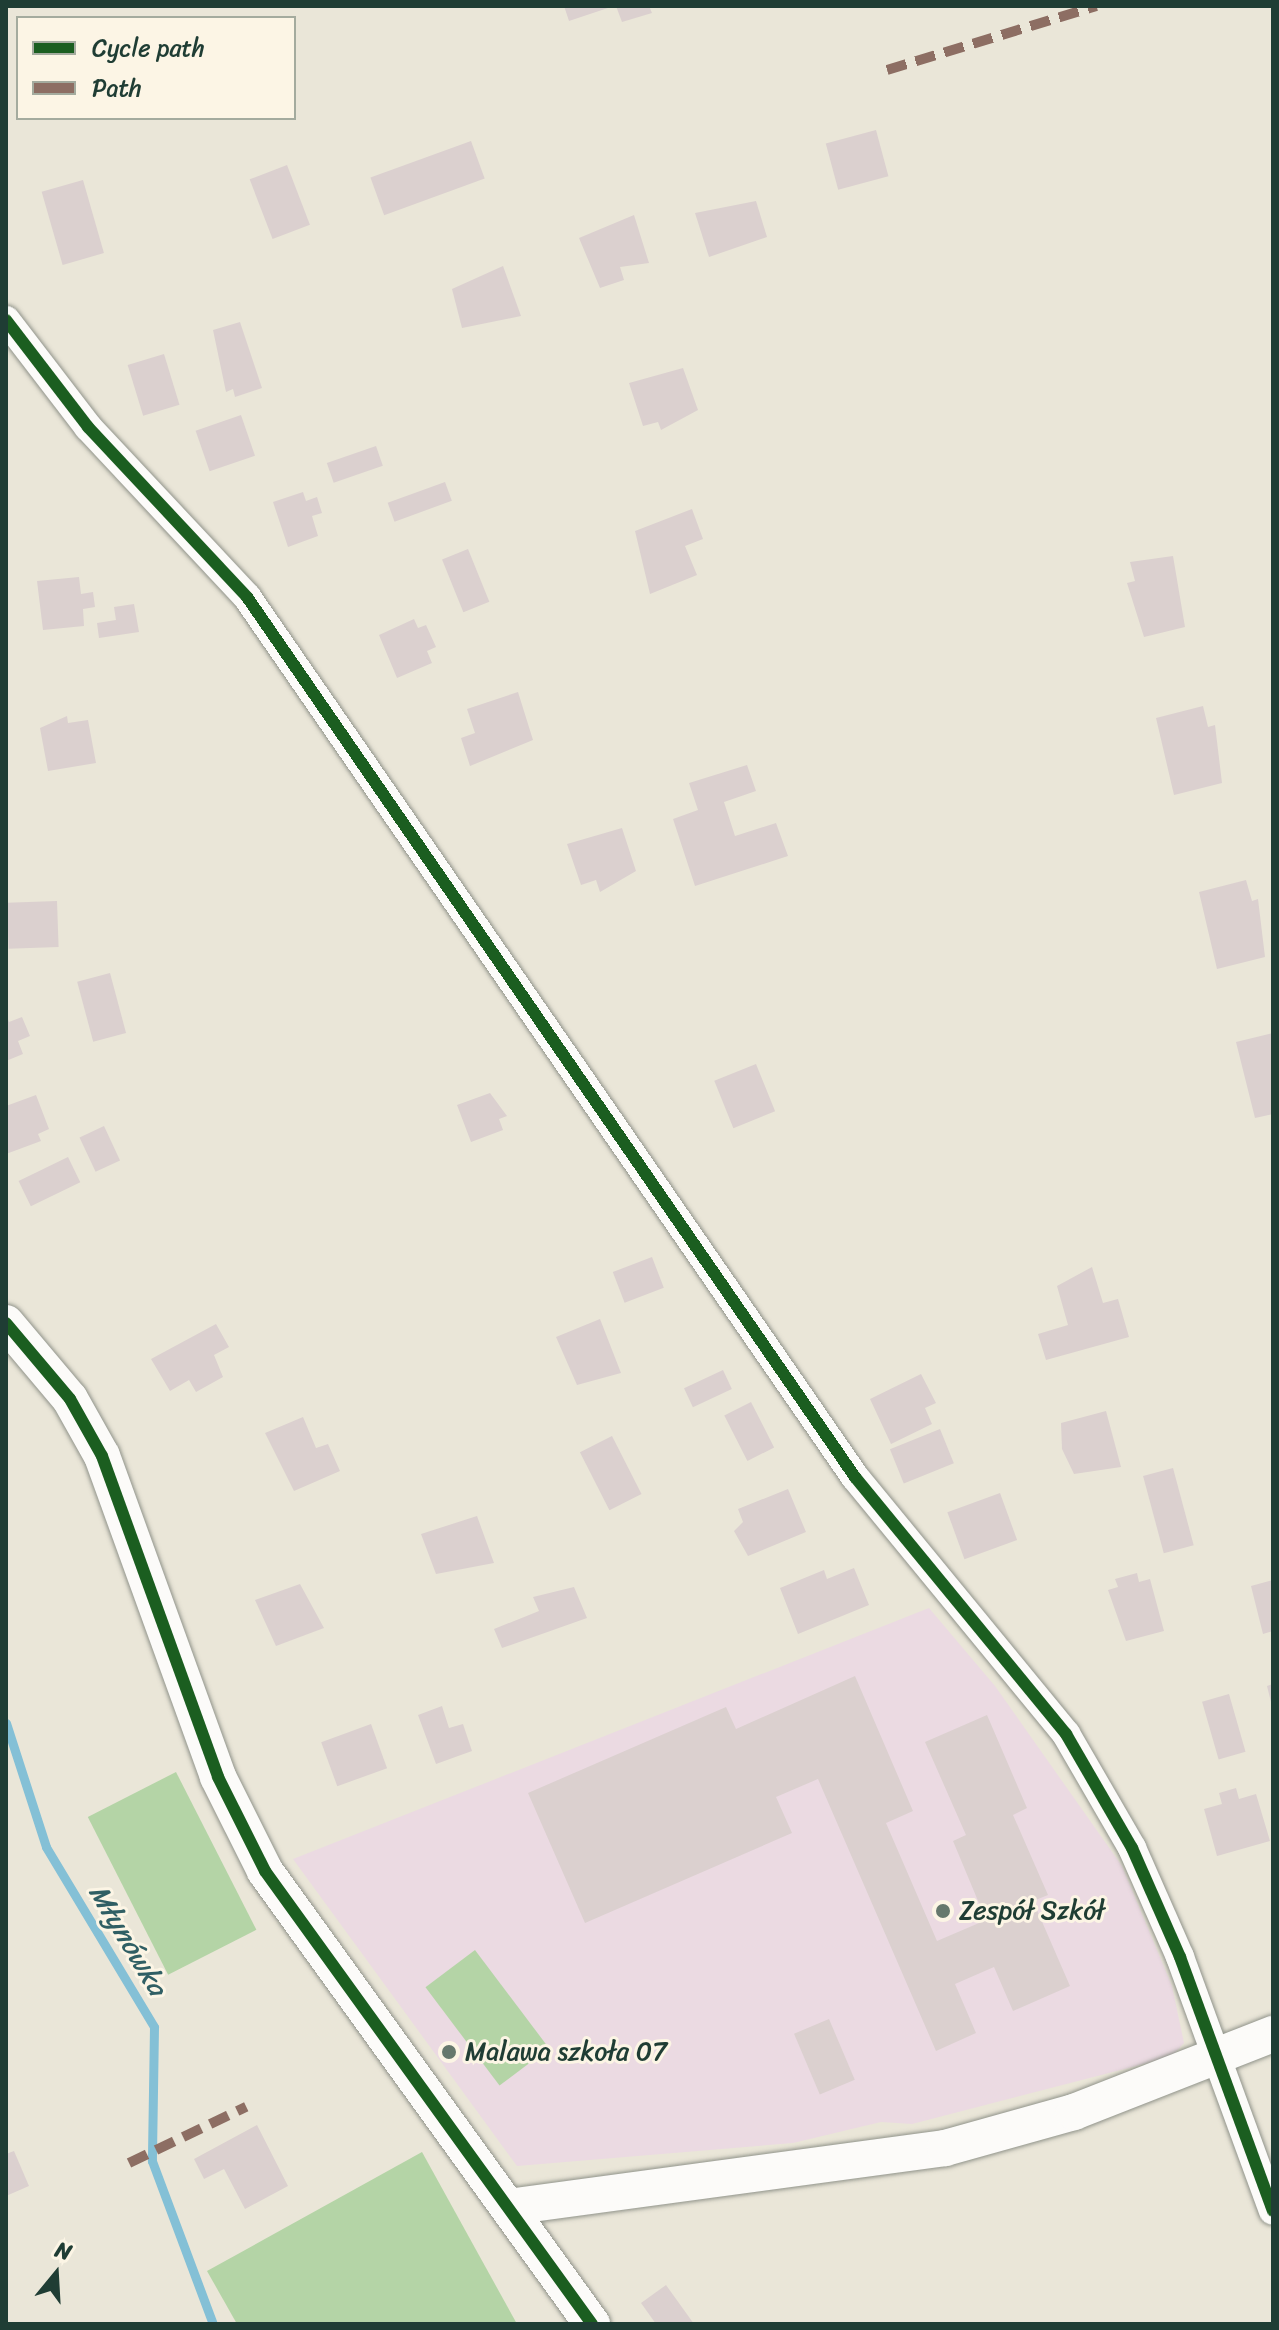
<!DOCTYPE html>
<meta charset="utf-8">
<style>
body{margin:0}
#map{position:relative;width:1279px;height:2330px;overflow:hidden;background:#eae6d8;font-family:Sriracha,sans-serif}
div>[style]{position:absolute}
.built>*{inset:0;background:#ebdae2}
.green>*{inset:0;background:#b4d4a6;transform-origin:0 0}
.stream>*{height:9px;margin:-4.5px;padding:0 4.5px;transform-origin:4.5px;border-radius:4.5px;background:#84c0d6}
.building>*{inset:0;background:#dbd0cf;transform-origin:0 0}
.roads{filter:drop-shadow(0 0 2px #90938a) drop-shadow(0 0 2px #90938a)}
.minor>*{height:28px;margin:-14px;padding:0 14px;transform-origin:14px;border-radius:14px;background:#fcfbf9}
.tertiary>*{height:36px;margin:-18px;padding:0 18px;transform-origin:18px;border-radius:18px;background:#fcfbf9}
.quiet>*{height:10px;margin-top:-5px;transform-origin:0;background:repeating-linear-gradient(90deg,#8d6e63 0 20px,transparent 0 30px)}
.cycleway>*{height:12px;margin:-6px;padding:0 6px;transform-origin:6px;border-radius:6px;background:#1b5e20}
.dots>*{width:22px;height:22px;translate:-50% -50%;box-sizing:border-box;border:4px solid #fcf5e5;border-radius:50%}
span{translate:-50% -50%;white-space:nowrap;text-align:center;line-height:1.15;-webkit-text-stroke:6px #fcf5e5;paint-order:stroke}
.poi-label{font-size:26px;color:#1f3d34}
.left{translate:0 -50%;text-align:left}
.water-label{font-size:28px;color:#305f64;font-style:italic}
.frame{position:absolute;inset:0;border:8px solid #1f3d34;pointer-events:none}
.legend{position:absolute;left:16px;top:16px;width:280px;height:104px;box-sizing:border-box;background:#fcf5e5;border:2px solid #a4ab9e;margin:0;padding:10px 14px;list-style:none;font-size:24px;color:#1f3d34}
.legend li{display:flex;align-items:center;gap:16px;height:40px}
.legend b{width:40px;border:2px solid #a4ab9e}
.north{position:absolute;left:16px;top:2234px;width:80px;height:80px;-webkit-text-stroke:6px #fcf5e5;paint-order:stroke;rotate:18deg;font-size:22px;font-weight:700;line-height:32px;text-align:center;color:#1f3d34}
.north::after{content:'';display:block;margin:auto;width:28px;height:36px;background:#1f3d34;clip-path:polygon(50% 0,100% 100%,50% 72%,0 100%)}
</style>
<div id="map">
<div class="built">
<div style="clip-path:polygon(929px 1608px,995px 1686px,1122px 1866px,1172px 1986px,1184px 2043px,1171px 2057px,912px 2124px,881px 2122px,793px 2143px,517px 2166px,293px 1859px)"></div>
</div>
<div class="green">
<div style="left:176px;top:1772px;width:177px;height:99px;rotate:63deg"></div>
<div style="left:475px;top:1950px;width:123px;height:62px;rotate:53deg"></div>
<div style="clip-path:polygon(422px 2152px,517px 2324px,237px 2324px,207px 2271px)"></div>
</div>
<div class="stream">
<div style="left:6px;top:1723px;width:130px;rotate:72.1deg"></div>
<div style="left:46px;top:1847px;width:210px;rotate:59deg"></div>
<div style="left:154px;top:2027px;width:134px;rotate:90.9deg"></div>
<div style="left:152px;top:2161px;width:174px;rotate:69.5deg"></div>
</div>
<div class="building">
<div style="clip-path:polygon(564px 6px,611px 6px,611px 7px,569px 21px)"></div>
<div style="clip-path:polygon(616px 6px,649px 6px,652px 13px,622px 22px)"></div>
<div style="left:876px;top:130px;width:48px;height:52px;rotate:75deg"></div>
<div style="left:471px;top:141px;width:40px;height:107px;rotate:70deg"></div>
<div style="left:287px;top:165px;width:64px;height:40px;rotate:69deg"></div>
<div style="left:83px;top:180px;width:76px;height:43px;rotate:74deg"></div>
<div style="clip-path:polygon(756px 201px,767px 237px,709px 257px,695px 213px)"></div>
<div style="clip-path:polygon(634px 215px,649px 263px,620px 267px,624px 280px,600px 288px,579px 238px)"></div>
<div style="clip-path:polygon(503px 266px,521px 316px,462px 328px,452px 289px)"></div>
<div style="clip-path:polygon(240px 322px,262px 388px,235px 397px,233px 389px,226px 392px,213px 330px)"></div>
<div style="left:164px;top:354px;width:53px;height:38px;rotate:73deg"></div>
<div style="clip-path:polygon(683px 368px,698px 410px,661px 430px,658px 422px,643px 426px,629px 383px)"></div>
<div style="left:241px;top:415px;width:43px;height:48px;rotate:71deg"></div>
<div style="left:376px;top:446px;width:21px;height:52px;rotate:71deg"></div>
<div style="left:445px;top:482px;width:20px;height:61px;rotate:70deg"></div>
<div style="clip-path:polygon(303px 492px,306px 501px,317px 497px,322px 513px,312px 516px,318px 536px,288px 547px,273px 502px)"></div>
<div style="clip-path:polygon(692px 509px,703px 539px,685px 546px,697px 575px,650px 594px,635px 531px)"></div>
<div style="left:468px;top:549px;width:57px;height:28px;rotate:68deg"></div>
<div style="clip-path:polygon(1173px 556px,1185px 627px,1144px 637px,1127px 583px,1135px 581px,1130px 562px)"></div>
<div style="clip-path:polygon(79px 577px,81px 594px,93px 592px,95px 607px,83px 609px,84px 626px,43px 630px,37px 581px)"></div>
<div style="clip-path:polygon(134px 604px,139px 632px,99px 638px,97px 623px,116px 620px,114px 607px)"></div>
<div style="clip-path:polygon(414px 619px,418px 628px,426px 625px,436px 647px,427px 651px,432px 663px,397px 678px,379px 635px)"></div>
<div style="clip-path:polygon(518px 692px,533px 740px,470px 766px,461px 738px,475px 733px,467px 709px)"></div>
<div style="clip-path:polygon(1203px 706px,1208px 727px,1215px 725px,1222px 783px,1174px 795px,1156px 718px)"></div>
<div style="clip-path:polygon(67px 716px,68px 723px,88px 720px,96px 763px,48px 771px,40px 728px)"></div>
<div style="clip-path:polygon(747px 765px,756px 791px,724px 802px,735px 836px,776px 823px,788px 856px,695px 886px,673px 819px,698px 810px,689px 783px)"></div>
<div style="clip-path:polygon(622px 828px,636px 871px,600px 892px,596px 880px,581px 885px,567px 844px)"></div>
<div style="clip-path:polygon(1246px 880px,1252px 901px,1258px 899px,1265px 957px,1217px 969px,1199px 892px)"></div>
<div style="left:57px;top:901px;width:46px;height:50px;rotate:88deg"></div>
<div style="left:110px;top:973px;width:62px;height:34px;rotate:75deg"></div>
<div style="clip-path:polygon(6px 1014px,9px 1022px,22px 1017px,30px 1036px,18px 1041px,23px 1054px,6px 1061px)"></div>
<div style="clip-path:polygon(1273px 1033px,1273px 1114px,1255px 1118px,1236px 1042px)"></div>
<div style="left:756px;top:1064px;width:51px;height:45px;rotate:68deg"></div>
<div style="clip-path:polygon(490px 1093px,507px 1116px,499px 1119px,503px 1130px,471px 1142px,457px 1105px)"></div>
<div style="clip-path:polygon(36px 1095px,49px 1129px,38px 1134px,41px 1141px,6px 1154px,6px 1106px)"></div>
<div style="left:104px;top:1126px;width:38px;height:27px;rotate:65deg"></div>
<div style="left:68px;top:1157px;width:28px;height:55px;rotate:64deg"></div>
<div style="left:652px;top:1257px;width:33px;height:42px;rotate:69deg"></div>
<div style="clip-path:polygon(1092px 1267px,1103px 1303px,1118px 1299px,1129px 1337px,1046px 1360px,1038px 1334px,1068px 1325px,1057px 1286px)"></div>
<div style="clip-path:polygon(600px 1319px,621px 1373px,577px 1385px,556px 1337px)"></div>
<div style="clip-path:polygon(216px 1324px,229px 1347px,214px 1355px,223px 1377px,196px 1392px,189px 1380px,170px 1391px,151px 1359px)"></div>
<div style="left:723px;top:1370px;width:21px;height:43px;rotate:65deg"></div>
<div style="clip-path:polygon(921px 1374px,936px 1403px,925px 1408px,932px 1424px,891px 1444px,870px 1399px)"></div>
<div style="left:751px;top:1402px;width:51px;height:30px;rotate:63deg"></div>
<div style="clip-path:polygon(1106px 1411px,1121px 1467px,1074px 1474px,1062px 1449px,1061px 1423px)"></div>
<div style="clip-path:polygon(303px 1417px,316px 1448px,328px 1444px,340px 1471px,294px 1491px,265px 1433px)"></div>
<div style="left:940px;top:1429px;width:37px;height:54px;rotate:68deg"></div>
<div style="left:612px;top:1436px;width:65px;height:36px;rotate:63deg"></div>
<div style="left:1173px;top:1468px;width:80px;height:31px;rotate:75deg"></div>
<div style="clip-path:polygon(788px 1489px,806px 1532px,748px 1556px,734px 1531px,743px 1522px,738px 1509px)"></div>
<div style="left:1000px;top:1493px;width:50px;height:56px;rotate:70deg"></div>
<div style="clip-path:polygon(477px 1516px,494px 1563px,436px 1574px,421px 1534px)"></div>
<div style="clip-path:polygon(854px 1568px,869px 1605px,798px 1634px,780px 1588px,824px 1570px,827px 1579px)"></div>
<div style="clip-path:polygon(1137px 1573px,1139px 1582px,1150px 1579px,1164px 1631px,1126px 1641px,1108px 1590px,1118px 1587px,1115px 1579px)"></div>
<div style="clip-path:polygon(1273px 1580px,1273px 1631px,1263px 1634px,1251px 1586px)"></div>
<div style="clip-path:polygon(300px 1584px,324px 1628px,276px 1646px,255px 1600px)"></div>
<div style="clip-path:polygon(574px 1587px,587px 1618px,502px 1648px,494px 1629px,539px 1611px,533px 1597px)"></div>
<div style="clip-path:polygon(855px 1676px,913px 1811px,886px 1823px,937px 1941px,986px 1920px,953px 1841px,966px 1835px,925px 1742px,987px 1715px,1027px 1808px,1013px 1815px,1048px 1895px,1033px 1901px,1070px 1986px,1013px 2011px,994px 1967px,955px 1984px,976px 2033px,936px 2051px,818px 1779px,776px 1797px,792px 1833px,585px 1923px,528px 1793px,726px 1707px,736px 1729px)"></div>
<div style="clip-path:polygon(1273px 1684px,1273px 1706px,1272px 1706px,1267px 1686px)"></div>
<div style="left:1229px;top:1694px;width:60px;height:28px;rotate:74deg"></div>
<div style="clip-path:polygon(442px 1706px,449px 1728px,463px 1724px,472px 1751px,436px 1764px,418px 1715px)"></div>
<div style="left:371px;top:1724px;width:47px;height:53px;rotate:70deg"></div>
<div style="clip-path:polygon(1236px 1788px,1239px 1799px,1256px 1794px,1270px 1841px,1217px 1856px,1204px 1809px,1222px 1804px,1219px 1793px)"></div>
<div style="left:829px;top:2019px;width:66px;height:38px;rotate:67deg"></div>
<div style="clip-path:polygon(257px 2125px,288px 2186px,245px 2209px,224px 2169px,204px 2179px,194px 2159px)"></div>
<div style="clip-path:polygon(14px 2151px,29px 2186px,6px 2196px,6px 2154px)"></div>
<div style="clip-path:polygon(666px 2285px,694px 2324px,656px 2324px,641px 2303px)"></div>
</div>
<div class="roads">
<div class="minor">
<div style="left:6px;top:320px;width:135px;rotate:52.5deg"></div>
<div style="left:88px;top:427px;width:233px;rotate:46.9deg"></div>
<div style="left:247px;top:597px;width:1070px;rotate:55.36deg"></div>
<div style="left:855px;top:1477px;width:333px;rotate:50.6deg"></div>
<div style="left:1066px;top:1734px;width:132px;rotate:59.9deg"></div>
<div style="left:1132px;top:1848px;width:119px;rotate:66.2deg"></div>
<div style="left:1180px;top:1957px;width:270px;rotate:69.9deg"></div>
</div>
<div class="tertiary">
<div style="left:6px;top:1323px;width:99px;rotate:49.9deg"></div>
<div style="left:70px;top:1399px;width:65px;rotate:60.7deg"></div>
<div style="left:102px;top:1456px;width:341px;rotate:70.1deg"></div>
<div style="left:218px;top:1777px;width:105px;rotate:63.4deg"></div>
<div style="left:265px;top:1871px;width:559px;rotate:54.18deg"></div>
<div style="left:509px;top:2207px;width:440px;rotate:-7.7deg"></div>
<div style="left:945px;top:2148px;width:134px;rotate:-15.6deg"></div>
<div style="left:1074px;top:2112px;width:214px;rotate:-21.4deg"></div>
</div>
</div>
<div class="quiet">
<div style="left:887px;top:70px;width:219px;rotate:-17deg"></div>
<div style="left:129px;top:2163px;width:130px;rotate:-25.6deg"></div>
</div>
<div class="cycleway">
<div style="left:6px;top:320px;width:135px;rotate:52.5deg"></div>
<div style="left:88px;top:427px;width:233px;rotate:46.9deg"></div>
<div style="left:247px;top:597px;width:1070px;rotate:55.36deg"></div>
<div style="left:855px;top:1477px;width:333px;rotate:50.6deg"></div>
<div style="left:1066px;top:1734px;width:132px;rotate:59.9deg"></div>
<div style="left:1132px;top:1848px;width:119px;rotate:66.2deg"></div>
<div style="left:1180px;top:1957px;width:270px;rotate:69.9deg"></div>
<div style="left:6px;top:1323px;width:99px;rotate:49.9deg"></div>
<div style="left:70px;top:1399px;width:65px;rotate:60.7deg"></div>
<div style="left:102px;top:1456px;width:341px;rotate:70.1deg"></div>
<div style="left:218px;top:1777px;width:105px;rotate:63.4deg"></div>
<div style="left:265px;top:1871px;width:559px;rotate:54.18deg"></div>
</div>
<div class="dots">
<div style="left:943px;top:1911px;background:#66786d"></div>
<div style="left:449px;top:2052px;background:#66786d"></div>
</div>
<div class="poi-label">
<span class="left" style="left:959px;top:1911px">Zespół Szkół</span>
<span class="left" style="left:465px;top:2052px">Malawa szkoła 07</span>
</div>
<div class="water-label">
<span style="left:128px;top:1940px;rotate:59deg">Młynówka</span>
</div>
<div class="frame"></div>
<ul class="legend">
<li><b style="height:10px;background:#1b5e20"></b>Cycle path</li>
<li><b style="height:10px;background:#8d6e63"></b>Path</li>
</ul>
<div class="north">N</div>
</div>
